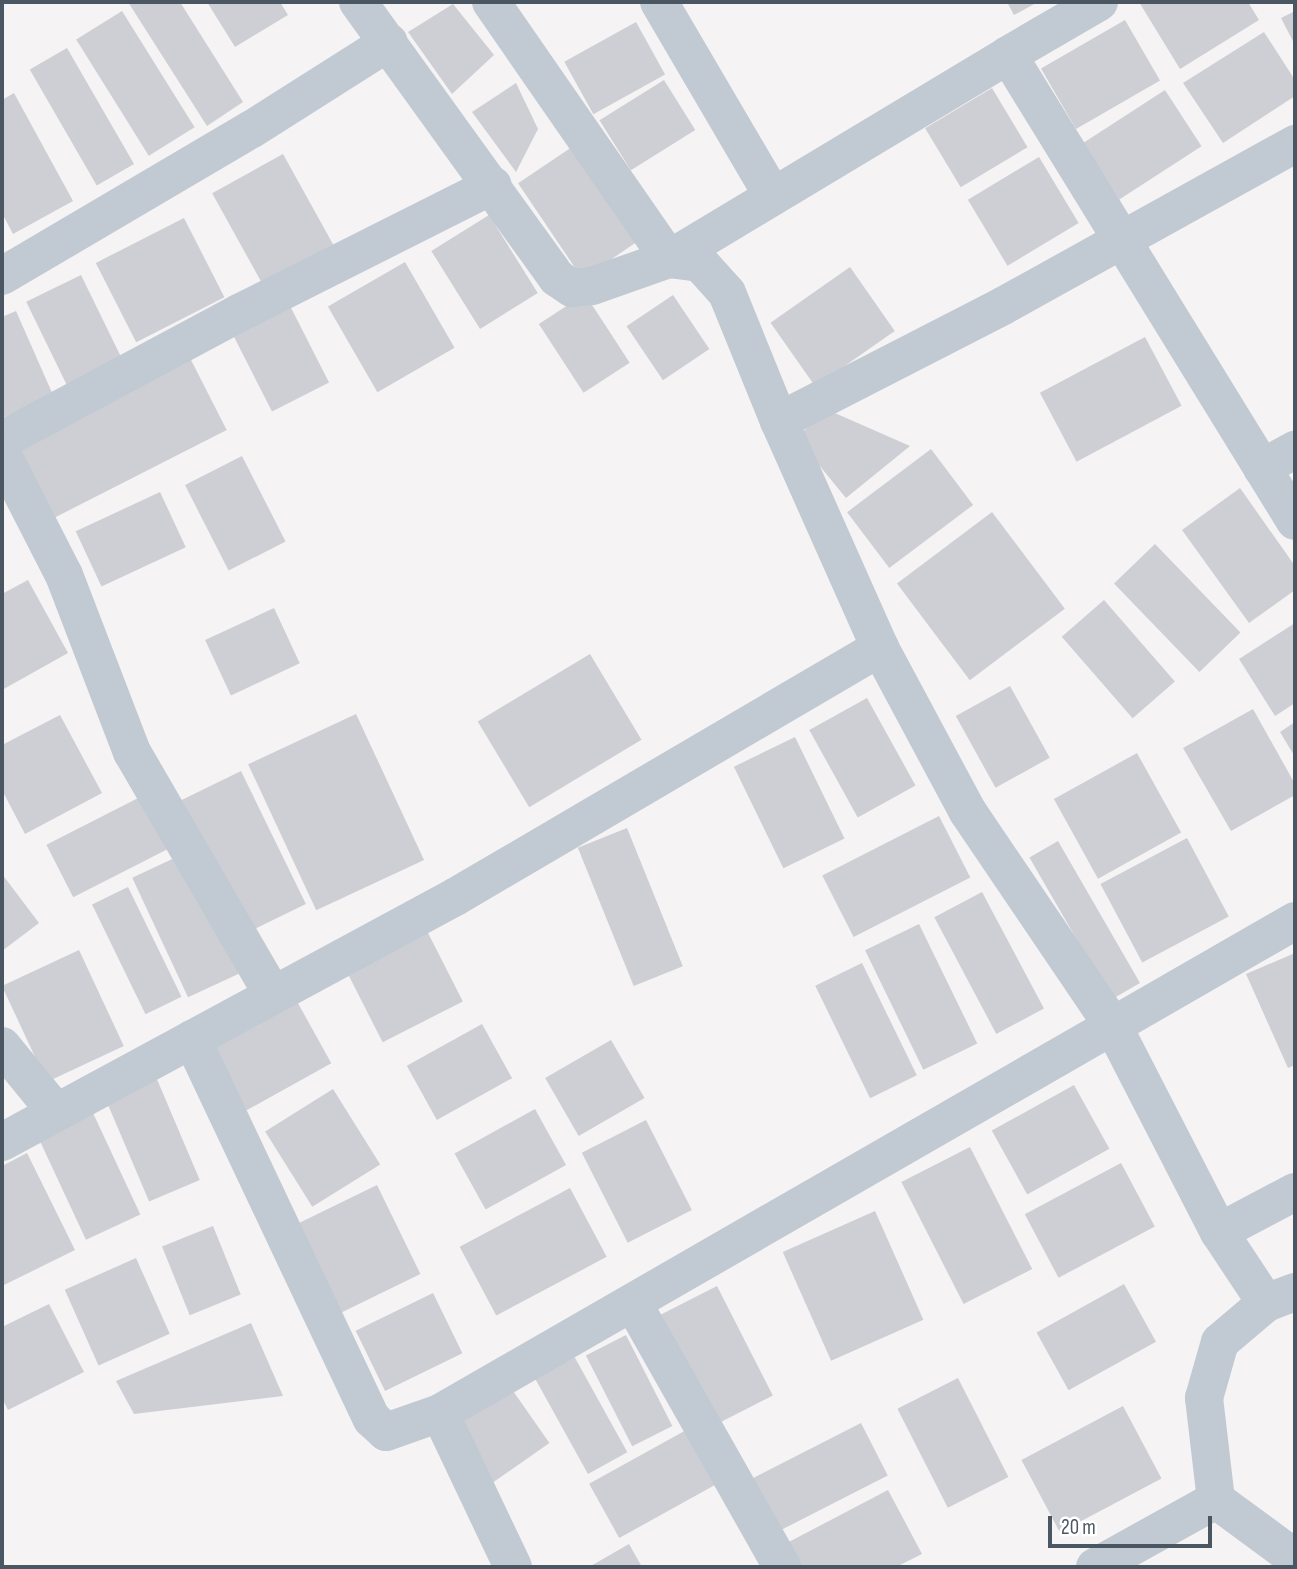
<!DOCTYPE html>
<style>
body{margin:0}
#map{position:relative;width:1297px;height:1569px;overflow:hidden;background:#f5f3f3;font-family:"Sofia Sans Condensed",sans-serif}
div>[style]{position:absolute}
.building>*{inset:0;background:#cdcfd5;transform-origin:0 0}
.minor>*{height:38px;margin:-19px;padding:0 19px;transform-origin:19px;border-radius:19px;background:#c1cad2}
span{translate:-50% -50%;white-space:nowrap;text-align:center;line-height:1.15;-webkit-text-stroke:5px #fff;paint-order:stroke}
.frame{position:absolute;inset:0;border:4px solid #4a5661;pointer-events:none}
.scale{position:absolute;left:1048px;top:1516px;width:164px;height:32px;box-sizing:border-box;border:4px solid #4a5661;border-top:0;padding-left:9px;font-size:21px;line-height:24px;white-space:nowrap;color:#4a5661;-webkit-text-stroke:5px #fff;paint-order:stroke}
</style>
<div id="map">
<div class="building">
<div style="clip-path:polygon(128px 2px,180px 2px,243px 102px,207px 126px)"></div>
<div style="clip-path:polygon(207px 2px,280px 2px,288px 15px,235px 47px)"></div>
<div style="clip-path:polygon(1007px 2px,1038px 2px,1014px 15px)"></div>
<div style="clip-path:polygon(1139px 2px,1248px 2px,1259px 20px,1180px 69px)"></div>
<div style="clip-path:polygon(453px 4px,494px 55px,452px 94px,408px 32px)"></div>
<div style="left:122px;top:11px;width:137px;height:54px;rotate:58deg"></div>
<div style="clip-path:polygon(1295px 11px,1295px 45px,1281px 18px)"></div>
<div style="left:1125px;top:20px;width:70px;height:97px;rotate:60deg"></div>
<div style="left:636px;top:22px;width:60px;height:82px;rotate:61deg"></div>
<div style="clip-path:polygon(1264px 32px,1295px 80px,1295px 96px,1223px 143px,1183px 83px)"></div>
<div style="left:67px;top:48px;width:134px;height:43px;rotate:60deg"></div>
<div style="left:664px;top:80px;width:59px;height:76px;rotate:58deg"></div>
<div style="clip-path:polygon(516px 83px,538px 129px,516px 172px,472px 112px)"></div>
<div style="left:992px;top:88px;width:69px;height:78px;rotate:59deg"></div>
<div style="left:1165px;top:90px;width:67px;height:98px;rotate:57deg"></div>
<div style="clip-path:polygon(14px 93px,73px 201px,13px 234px,2px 213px,2px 100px)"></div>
<div style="left:572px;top:147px;width:115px;height:65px;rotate:56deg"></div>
<div style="left:283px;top:154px;width:104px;height:81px;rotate:61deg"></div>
<div style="left:1039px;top:157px;width:77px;height:83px;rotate:59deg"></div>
<div style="left:489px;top:215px;width:92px;height:68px;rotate:58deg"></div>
<div style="left:184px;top:218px;width:89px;height:99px;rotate:63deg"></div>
<div style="left:405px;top:262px;width:99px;height:89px;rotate:60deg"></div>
<div style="left:850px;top:267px;width:78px;height:97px;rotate:55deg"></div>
<div style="left:81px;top:275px;width:93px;height:61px;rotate:64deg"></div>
<div style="left:585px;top:294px;width:82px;height:55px;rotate:57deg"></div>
<div style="left:673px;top:295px;width:65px;height:56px;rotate:56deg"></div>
<div style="left:285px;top:296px;width:97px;height:64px;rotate:63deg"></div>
<div style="clip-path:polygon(16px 311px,53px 395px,2px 418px,2px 317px)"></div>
<div style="left:1145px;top:337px;width:78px;height:119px;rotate:62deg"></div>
<div style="left:189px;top:356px;width:83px;height:194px;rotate:63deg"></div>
<div style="clip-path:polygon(828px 410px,910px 446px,846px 498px,796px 437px)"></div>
<div style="left:931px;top:449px;width:70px;height:105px;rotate:53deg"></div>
<div style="left:242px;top:456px;width:96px;height:64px;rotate:63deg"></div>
<div style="clip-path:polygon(1240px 488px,1295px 566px,1295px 590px,1249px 623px,1182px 530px)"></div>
<div style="left:160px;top:492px;width:61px;height:93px;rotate:65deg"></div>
<div style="left:992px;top:512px;width:121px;height:119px;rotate:53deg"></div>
<div style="left:1155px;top:544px;width:123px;height:57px;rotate:46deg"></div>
<div style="clip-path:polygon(28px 580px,68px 653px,2px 690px,2px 594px)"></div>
<div style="left:1104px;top:600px;width:108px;height:56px;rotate:49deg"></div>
<div style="left:274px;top:608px;width:61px;height:76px;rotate:65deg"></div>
<div style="clip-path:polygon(1295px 623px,1295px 703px,1275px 716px,1239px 659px)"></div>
<div style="left:590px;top:654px;width:100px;height:131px;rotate:59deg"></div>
<div style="left:1010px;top:686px;width:82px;height:62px;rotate:61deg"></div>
<div style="left:867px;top:698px;width:100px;height:66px;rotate:61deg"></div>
<div style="clip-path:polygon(1253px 709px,1295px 784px,1295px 795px,1231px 831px,1183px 748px)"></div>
<div style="left:356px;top:714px;width:161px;height:119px;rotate:65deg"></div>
<div style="clip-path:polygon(60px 715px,102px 793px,25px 834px,2px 790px,2px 745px)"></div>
<div style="clip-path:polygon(1295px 722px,1295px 757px,1280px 732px)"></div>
<div style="left:795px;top:737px;width:113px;height:68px;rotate:64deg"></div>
<div style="left:1137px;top:753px;width:91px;height:95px;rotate:61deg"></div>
<div style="left:241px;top:771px;width:148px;height:66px;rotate:64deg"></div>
<div style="left:148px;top:793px;width:59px;height:114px;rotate:63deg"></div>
<div style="left:939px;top:816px;width:69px;height:131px;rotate:63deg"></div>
<div style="left:627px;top:828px;width:149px;height:53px;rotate:68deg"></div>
<div style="left:1187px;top:838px;width:89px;height:98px;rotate:62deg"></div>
<div style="left:1058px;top:841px;width:164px;height:33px;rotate:60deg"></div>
<div style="left:183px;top:854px;width:132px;height:56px;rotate:65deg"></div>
<div style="clip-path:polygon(2px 874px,39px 923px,2px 951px)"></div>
<div style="left:128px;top:887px;width:122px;height:40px;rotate:64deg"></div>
<div style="left:982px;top:892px;width:132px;height:54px;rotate:62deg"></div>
<div style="left:919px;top:924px;width:133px;height:60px;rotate:64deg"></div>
<div style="left:427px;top:931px;width:79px;height:90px;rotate:63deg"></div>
<div style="left:79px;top:950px;width:106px;height:85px;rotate:65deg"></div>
<div style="clip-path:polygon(1295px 953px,1295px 1065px,1288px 1068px,1246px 974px)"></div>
<div style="left:862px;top:963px;width:125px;height:52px;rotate:64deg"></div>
<div style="left:294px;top:996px;width:77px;height:110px;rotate:61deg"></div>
<div style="left:482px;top:1024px;width:62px;height:86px;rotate:61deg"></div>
<div style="left:611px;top:1040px;width:67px;height:76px;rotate:60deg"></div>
<div style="left:156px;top:1077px;width:112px;height:55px;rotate:67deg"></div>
<div style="left:1074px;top:1085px;width:73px;height:94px;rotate:61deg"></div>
<div style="left:333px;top:1089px;width:89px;height:80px;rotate:58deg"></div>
<div style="left:535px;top:1109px;width:64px;height:92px;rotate:61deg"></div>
<div style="left:93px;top:1113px;width:112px;height:60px;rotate:65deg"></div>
<div style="left:646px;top:1120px;width:101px;height:72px;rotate:63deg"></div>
<div style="left:970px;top:1147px;width:137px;height:77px;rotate:63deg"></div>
<div style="clip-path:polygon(27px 1153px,75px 1250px,2px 1286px,2px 1166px)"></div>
<div style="left:1121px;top:1163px;width:72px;height:109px;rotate:62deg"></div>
<div style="left:377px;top:1185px;width:99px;height:97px;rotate:64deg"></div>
<div style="left:570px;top:1188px;width:78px;height:125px;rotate:62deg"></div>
<div style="left:875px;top:1211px;width:119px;height:101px;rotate:66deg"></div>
<div style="left:213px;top:1226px;width:74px;height:55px;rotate:68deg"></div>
<div style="left:136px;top:1258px;width:83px;height:78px;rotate:66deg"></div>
<div style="left:1124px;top:1284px;width:66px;height:100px;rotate:61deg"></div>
<div style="left:717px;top:1286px;width:123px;height:70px;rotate:63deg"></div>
<div style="left:433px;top:1293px;width:67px;height:86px;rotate:64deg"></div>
<div style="clip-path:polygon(49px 1304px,84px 1372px,8px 1410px,2px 1398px,2px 1327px)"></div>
<div style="clip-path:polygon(251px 1323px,283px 1396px,134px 1414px,116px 1381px)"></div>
<div style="left:626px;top:1335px;width:102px;height:45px;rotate:63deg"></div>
<div style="left:574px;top:1356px;width:110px;height:45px;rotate:61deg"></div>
<div style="left:958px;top:1378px;width:111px;height:68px;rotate:63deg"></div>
<div style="left:511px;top:1388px;width:67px;height:69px;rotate:55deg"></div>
<div style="left:1123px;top:1406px;width:82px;height:115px;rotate:62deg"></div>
<div style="left:861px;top:1423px;width:59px;height:132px;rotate:63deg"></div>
<div style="left:688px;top:1429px;width:62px;height:113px;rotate:61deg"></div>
<div style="clip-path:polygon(888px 1490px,922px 1554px,896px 1567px,798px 1567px,785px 1544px)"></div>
<div style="clip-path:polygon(629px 1544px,642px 1567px,589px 1567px)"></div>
</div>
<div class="minor">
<div style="left:358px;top:2px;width:340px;rotate:54.2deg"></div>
<div style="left:557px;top:278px;width:18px;rotate:34deg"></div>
<div style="left:572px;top:288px;width:20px;rotate:-6deg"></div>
<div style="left:592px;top:286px;width:82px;rotate:-19.3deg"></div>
<div style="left:669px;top:259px;width:31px;rotate:7deg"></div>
<div style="left:700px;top:263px;width:40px;rotate:48deg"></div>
<div style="left:727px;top:293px;width:138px;rotate:67.9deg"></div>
<div style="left:491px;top:2px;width:313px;rotate:55.3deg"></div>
<div style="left:669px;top:259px;width:396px;rotate:-31deg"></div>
<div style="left:659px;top:2px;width:225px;rotate:59.6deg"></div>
<div style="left:1099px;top:2px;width:105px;rotate:149.8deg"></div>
<div style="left:1008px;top:55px;width:547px;rotate:58.37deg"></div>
<div style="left:1295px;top:144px;width:334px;rotate:151deg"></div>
<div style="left:1003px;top:306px;width:252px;rotate:152.8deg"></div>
<div style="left:779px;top:421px;width:248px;rotate:66deg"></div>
<div style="left:880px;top:648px;width:186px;rotate:61.8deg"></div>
<div style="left:968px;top:812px;width:258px;rotate:55.9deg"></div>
<div style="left:1113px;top:1026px;width:232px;rotate:62.8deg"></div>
<div style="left:1219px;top:1232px;width:85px;rotate:56.5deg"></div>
<div style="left:1266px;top:1303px;width:31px;rotate:-21deg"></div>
<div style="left:2px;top:276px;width:290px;rotate:-30.5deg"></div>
<div style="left:252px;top:129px;width:162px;rotate:-32.4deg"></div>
<div style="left:2px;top:440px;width:269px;rotate:-28.2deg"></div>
<div style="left:239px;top:313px;width:284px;rotate:-26.7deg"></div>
<div style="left:2px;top:454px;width:136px;rotate:62.9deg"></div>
<div style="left:64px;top:575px;width:190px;rotate:69deg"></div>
<div style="left:132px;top:752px;width:281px;rotate:59.9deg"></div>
<div style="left:1262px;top:468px;width:38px;rotate:-29deg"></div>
<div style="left:192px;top:1039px;width:420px;rotate:64.7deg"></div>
<div style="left:372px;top:1419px;width:19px;rotate:43deg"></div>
<div style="left:386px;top:1432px;width:57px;rotate:-19.4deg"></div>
<div style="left:2px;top:1046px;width:85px;rotate:50.7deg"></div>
<div style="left:2px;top:1142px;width:515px;rotate:-28.41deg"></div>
<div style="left:455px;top:897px;width:493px;rotate:-30.4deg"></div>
<div style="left:1219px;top:1232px;width:86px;rotate:-27.8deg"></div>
<div style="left:634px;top:1305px;width:301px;rotate:60.5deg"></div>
<div style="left:1216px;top:1500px;width:103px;rotate:-96.7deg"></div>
<div style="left:1204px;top:1398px;width:58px;rotate:-74.1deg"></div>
<div style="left:1220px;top:1342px;width:60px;rotate:-40.3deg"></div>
<div style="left:513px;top:1567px;width:170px;rotate:-115.4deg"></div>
<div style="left:440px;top:1413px;width:986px;rotate:-29.92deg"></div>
<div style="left:1095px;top:1567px;width:138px;rotate:-29deg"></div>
<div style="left:1216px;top:1500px;width:84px;rotate:36.3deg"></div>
<div style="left:1284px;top:1550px;width:11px;rotate:15deg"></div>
</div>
<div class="frame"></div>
<div class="scale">20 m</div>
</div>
